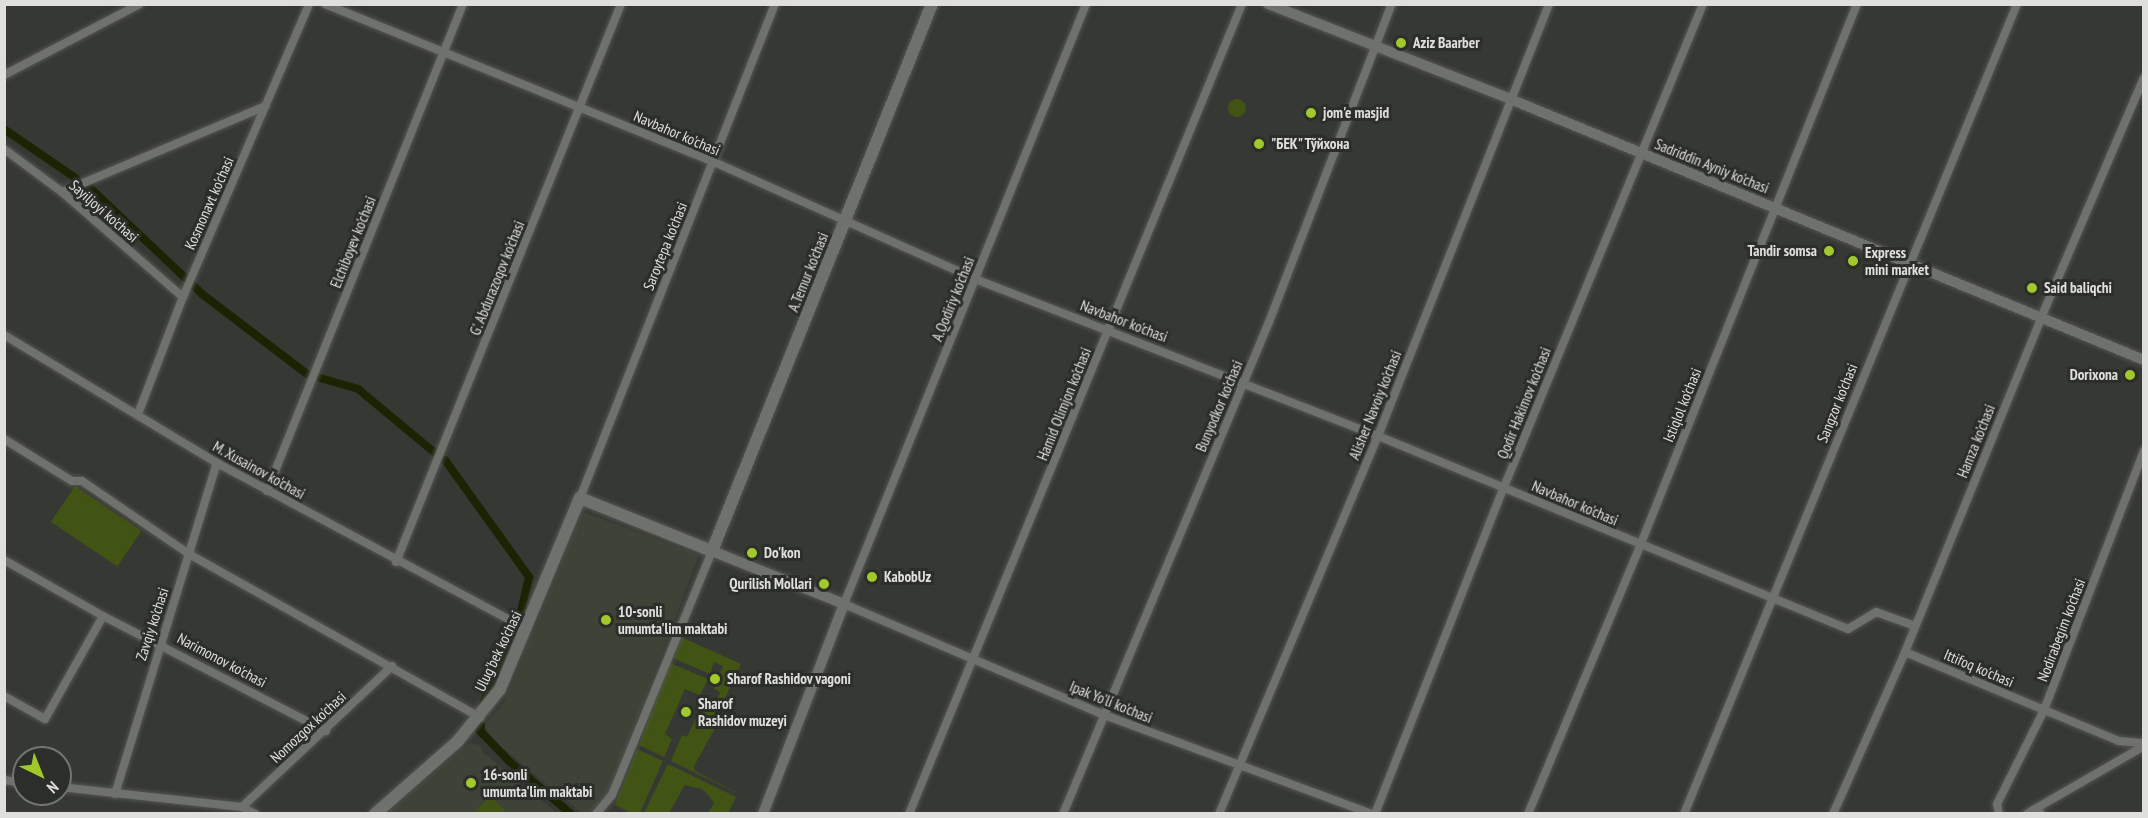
<!DOCTYPE html>
<meta charset="utf-8">
<style>
body{margin:0}
#map{position:relative;width:2148px;height:818px;overflow:hidden;background:#363833;font-family:"PT Sans Narrow",sans-serif}
div>[style]{position:absolute}
.built>*{inset:0;background:#3e4237}
.green>*{inset:0;background:#425414;transform-origin:0 0}
.round{border-radius:50%}
.canal>*{height:8px;margin:-4px;padding:0 4px;transform-origin:4px;border-radius:4px;background:#1a2302}
.roads{filter:drop-shadow(0 0 2px #545551) drop-shadow(0 0 2px #545551)}
.minor>*{height:8px;margin:-4px;padding:0 4px;transform-origin:4px;border-radius:4px;background:#6f716c}
.tertiary>*{height:10px;margin:-5px;padding:0 5px;transform-origin:5px;border-radius:5px;background:#6f716c}
.secondary>*{height:12px;margin:-6px;padding:0 6px;transform-origin:6px;border-radius:6px;background:#6f716c}
.dots>*{width:16px;height:16px;translate:-50% -50%;box-sizing:border-box;border:3px solid #2c2e29;border-radius:50%}
span{translate:-50% -50%;white-space:nowrap;text-align:center;line-height:1.15;-webkit-text-stroke:6px #2c2e29;paint-order:stroke}
.poi-label{font-size:15px;color:#dfe0dd;font-weight:700}
.left{translate:0 -50%;text-align:left}
.right{translate:-100% -50%;text-align:right}
.street-label{font-size:15px;color:#dfe0dd}
.frame{position:absolute;inset:0;border:6px solid #dfe0dd;pointer-events:none}
.north{position:absolute;left:12px;top:746px;width:60px;height:60px;box-sizing:border-box;background:#2c2e29;border:2px solid #747571;border-radius:50%;rotate:137deg;font-size:16px;font-weight:700;line-height:24px;text-align:center;color:#dfe0dd}
.north::after{content:'';display:block;margin:auto;width:21px;height:27px;background:#a1c92b;clip-path:polygon(50% 0,100% 100%,50% 72%,0 100%)}
</style>
<div id="map">
<div class="built">
<div style="clip-path:polygon(583px 512px,699px 555px,608px 795px,589px 813px,582px 813px,535px 775px,498px 744px,484px 726px,505px 701px)"></div>
<div style="clip-path:polygon(469px 743px,480px 745px,483px 752px,557px 813px,386px 814px)"></div>
</div>
<div class="green">
<div class="round" style="left:1228px;top:99px;width:18px;height:18px"></div>
<div style="left:75px;top:486px;width:80px;height:43px;rotate:34deg"></div>
<div style="clip-path:polygon(681px 637px,741px 664px,720px 709px,723px 714px,694px 766px,695px 771px,751px 800px,671px 761px,682px 735px,687px 737px,702px 705px,713px 710px,720px 692px,714px 689px,723px 666px,714px 662px,710px 674px,673px 658px)"></div>
<div style="clip-path:polygon(670px 663px,708px 679px,700px 695px,685px 689px,665px 734px,672px 739px,664px 757px,639px 745px)"></div>
<div style="clip-path:polygon(637px 749px,663px 761px,640px 813px,631px 813px,615px 805px)"></div>
<div style="clip-path:polygon(668px 764px,736px 797px,728px 813px,708px 813px,714px 803px,709px 796px,702px 789px,685px 785px,669px 813px,644px 813px)"></div>
<div style="clip-path:polygon(491px 796px,507px 813px,474px 812px)"></div>
</div>
<div class="canal">
<div style="left:4px;top:129px;width:88px;rotate:34.4deg"></div>
<div style="left:89px;top:187px;width:156px;rotate:43.4deg"></div>
<div style="left:202px;top:294px;width:132px;rotate:37.3deg"></div>
<div style="left:320px;top:378px;width:40px;rotate:16deg"></div>
<div style="left:358px;top:389px;width:99px;rotate:39.7deg"></div>
<div style="left:445px;top:460px;width:144px;rotate:54.3deg"></div>
<div style="left:529px;top:577px;width:39px;rotate:103deg"></div>
<div style="left:483px;top:703px;width:82px;rotate:-66.3deg"></div>
<div style="left:481px;top:726px;width:5px;rotate:101deg"></div>
<div style="left:480px;top:731px;width:43px;rotate:45.9deg"></div>
<div style="left:510px;top:762px;width:80px;rotate:40.4deg"></div>
</div>
<div class="roads">
<div class="minor">
<div style="left:325px;top:4px;width:420px;rotate:22.1deg"></div>
<div style="left:714px;top:162px;width:286px;rotate:24.1deg"></div>
<div style="left:975px;top:279px;width:433px;rotate:21.3deg"></div>
<div style="left:1378px;top:436px;width:508px;rotate:22.32deg"></div>
<div style="left:1848px;top:629px;width:33px;rotate:-31deg"></div>
<div style="left:1876px;top:612px;width:41px;rotate:19.7deg"></div>
<div style="left:1086px;top:4px;width:647px;rotate:111.97deg"></div>
<div style="left:844px;top:604px;width:283px;rotate:23.1deg"></div>
<div style="left:1104px;top:715px;width:286px;rotate:20.3deg"></div>
<div style="left:4px;top:75px;width:153px;rotate:-27.6deg"></div>
<div style="left:4px;top:149px;width:72px;rotate:36.6deg"></div>
<div style="left:62px;top:192px;width:160px;rotate:41deg"></div>
<div style="left:62px;top:192px;width:221px;rotate:-22.9deg"></div>
<div style="left:4px;top:335px;width:249px;rotate:31deg"></div>
<div style="left:217px;top:463px;width:328px;rotate:28.2deg"></div>
<div style="left:138px;top:414px;width:125px;rotate:-69deg"></div>
<div style="left:183px;top:297px;width:319px;rotate:-66.7deg"></div>
<div style="left:4px;top:439px;width:80px;rotate:31.7deg"></div>
<div style="left:72px;top:481px;width:10px"></div>
<div style="left:82px;top:481px;width:130px;rotate:34.3deg"></div>
<div style="left:189px;top:554px;width:334px;rotate:29.3deg"></div>
<div style="left:267px;top:491px;width:525px;rotate:-68.08deg"></div>
<div style="left:580px;top:498px;width:531px;rotate:-68.46deg"></div>
<div style="left:4px;top:560px;width:114px;rotate:29.5deg"></div>
<div style="left:103px;top:616px;width:251px;rotate:27.3deg"></div>
<div style="left:396px;top:562px;width:602px;rotate:-68.04deg"></div>
<div style="left:1905px;top:652px;width:232px;rotate:22.6deg"></div>
<div style="left:2119px;top:741px;width:25px;rotate:5deg"></div>
<div style="left:4px;top:696px;width:47px;rotate:29.3deg"></div>
<div style="left:45px;top:719px;width:118px;rotate:-60.6deg"></div>
<div style="left:4px;top:780px;width:20px;rotate:9deg"></div>
<div style="left:60px;top:787px;width:183px;rotate:6.3deg"></div>
<div style="left:242px;top:807px;width:15px;rotate:28deg"></div>
<div style="left:115px;top:794px;width:346px;rotate:-72.9deg"></div>
<div style="left:242px;top:807px;width:206px;rotate:-43.2deg"></div>
<div style="left:2035px;top:809px;width:126px;rotate:-30deg"></div>
<div style="left:596px;top:814px;width:25px;rotate:-50deg"></div>
<div style="left:612px;top:795px;width:264px;rotate:-67.7deg"></div>
<div style="left:909px;top:814px;width:876px;rotate:-67.65deg"></div>
<div style="left:1063px;top:814px;width:533px;rotate:-67.28deg"></div>
<div style="left:1269px;top:322px;width:341px;rotate:-68.9deg"></div>
<div style="left:1219px;top:814px;width:410px;rotate:-67.2deg"></div>
<div style="left:1378px;top:436px;width:465px;rotate:-68.4deg"></div>
<div style="left:1375px;top:814px;width:352px;rotate:-68.5deg"></div>
<div style="left:1504px;top:487px;width:522px;rotate:-67.61deg"></div>
<div style="left:1528px;top:814px;width:290px;rotate:-67.3deg"></div>
<div style="left:1640px;top:546px;width:584px;rotate:-68.18deg"></div>
<div style="left:1684px;top:814px;width:876px;rotate:-67.65deg"></div>
<div style="left:1833px;top:814px;width:177px;rotate:-66deg"></div>
<div style="left:1905px;top:652px;width:361px;rotate:-67.8deg"></div>
<div style="left:2041px;top:318px;width:261px;rotate:-66.8deg"></div>
<div style="left:1999px;top:814px;width:10px;rotate:-101deg"></div>
<div style="left:1997px;top:804px;width:105px;rotate:-63.4deg"></div>
<div style="left:2044px;top:710px;width:278px;rotate:-68.9deg"></div>
<div style="left:2027px;top:814px;width:9px;rotate:-32deg"></div>
<div style="left:2035px;top:809px;width:8px;rotate:40deg"></div>
</div>
<div class="tertiary">
<div style="left:1268px;top:4px;width:260px;rotate:21.4deg"></div>
<div style="left:1510px;top:99px;width:686px;rotate:22.38deg"></div>
<div style="left:712px;top:551px;width:142px;rotate:21.9deg"></div>
<div style="left:844px;top:604px;width:225px;rotate:111.1deg"></div>
</div>
<div class="secondary">
<div style="left:375px;top:814px;width:109px;rotate:-41.3deg"></div>
<div style="left:457px;top:742px;width:68px;rotate:-50.9deg"></div>
<div style="left:500px;top:689px;width:207px;rotate:-67.3deg"></div>
<div style="left:580px;top:498px;width:142px;rotate:21.9deg"></div>
<div style="left:712px;top:551px;width:590px;rotate:-68.09deg"></div>
</div>
</div>
<div class="dots">
<div style="left:1401px;top:43px;background:#a1c92b"></div>
<div style="left:1311px;top:113px;background:#a1c92b"></div>
<div style="left:1259px;top:144px;background:#a1c92b"></div>
<div style="left:1829px;top:251px;background:#a1c92b"></div>
<div style="left:1853px;top:261px;background:#a1c92b"></div>
<div style="left:2032px;top:288px;background:#a1c92b"></div>
<div style="left:2130px;top:375px;background:#a1c92b"></div>
<div style="left:752px;top:553px;background:#a1c92b"></div>
<div style="left:872px;top:577px;background:#a1c92b"></div>
<div style="left:824px;top:584px;background:#a1c92b"></div>
<div style="left:606px;top:620px;background:#a1c92b"></div>
<div style="left:715px;top:679px;background:#a1c92b"></div>
<div style="left:686px;top:712px;background:#a1c92b"></div>
<div style="left:471px;top:783px;background:#a1c92b"></div>
</div>
<div class="poi-label">
<span class="left" style="left:1413px;top:43px">Aziz Baarber</span>
<span class="left" style="left:1323px;top:113px">jom'e masjid</span>
<span class="left" style="left:1271px;top:144px">"БЕК" Тўйхона</span>
<span class="right" style="left:1817px;top:251px">Tandir somsa</span>
<span class="left" style="left:1865px;top:261px">Express<br>mini market</span>
<span class="left" style="left:2044px;top:288px">Said baliqchi</span>
<span class="right" style="left:2118px;top:375px">Dorixona</span>
<span class="left" style="left:764px;top:553px">Do'kon</span>
<span class="left" style="left:884px;top:577px">KabobUz</span>
<span class="right" style="left:812px;top:584px">Qurilish Mollari</span>
<span class="left" style="left:618px;top:620px">10-sonli<br>umumta'lim maktabi</span>
<span class="left" style="left:727px;top:679px">Sharof Rashidov vagoni</span>
<span class="left" style="left:698px;top:712px">Sharof<br>Rashidov muzeyi</span>
<span class="left" style="left:483px;top:783px">16-sonli<br>umumta'lim maktabi</span>
</div>
<div class="street-label">
<span style="left:677px;top:133px;rotate:23deg">Navbahor ko'chasi</span>
<span style="left:1712px;top:166px;rotate:22deg">Sadriddin Ayniy ko'chasi</span>
<span style="left:209px;top:203px;rotate:-66deg">Kosmonavt ko'chasi</span>
<span style="left:104px;top:211px;rotate:41deg">Sayiljoyi ko'chasi</span>
<span style="left:353px;top:242px;rotate:-68deg">Elchiboyev ko'chasi</span>
<span style="left:665px;top:246px;rotate:-68deg">Saroytepa ko'chasi</span>
<span style="left:808px;top:272px;rotate:-68deg">A.Temur ko'chasi</span>
<span style="left:497px;top:278px;rotate:-68deg">G'. Abdurazoqov ko'chasi</span>
<span style="left:953px;top:299px;rotate:-68deg">A.Qodiriy ko'chasi</span>
<span style="left:1124px;top:321px;rotate:21deg">Navbahor ko'chasi</span>
<span style="left:1524px;top:403px;rotate:-68deg">Qodir Hakimov ko'chasi</span>
<span style="left:1837px;top:403px;rotate:-68deg">Sangzor ko'chasi</span>
<span style="left:1064px;top:404px;rotate:-68deg">Hamid Olimjon ko'chasi</span>
<span style="left:1375px;top:405px;rotate:-68deg">Alisher Navoiy ko'chasi</span>
<span style="left:1682px;top:405px;rotate:-68deg">Istiqlol ko'chasi</span>
<span style="left:1219px;top:406px;rotate:-67deg">Bunyodkor ko'chasi</span>
<span style="left:1976px;top:441px;rotate:-68deg">Hamza ko'chasi</span>
<span style="left:259px;top:470px;rotate:29deg">M. Xusainov ko'chasi</span>
<span style="left:1575px;top:503px;rotate:23deg">Navbahor ko'chasi</span>
<span style="left:152px;top:624px;rotate:-72deg">Zavqiy ko'chasi</span>
<span style="left:2061px;top:630px;rotate:-69deg">Nodirabegim ko'chasi</span>
<span style="left:498px;top:651px;rotate:-64deg">Ulug'bek ko'chasi</span>
<span style="left:222px;top:660px;rotate:28deg">Narimonov ko'chasi</span>
<span style="left:1979px;top:668px;rotate:23deg">Ittifoq ko'chasi</span>
<span style="left:1111px;top:702px;rotate:22deg">Ipak Yo'li ko'chasi</span>
<span style="left:308px;top:727px;rotate:-43deg">Nomozgox ko'chasi</span>
</div>
<div class="frame"></div>
<div class="north">N</div>
</div>
